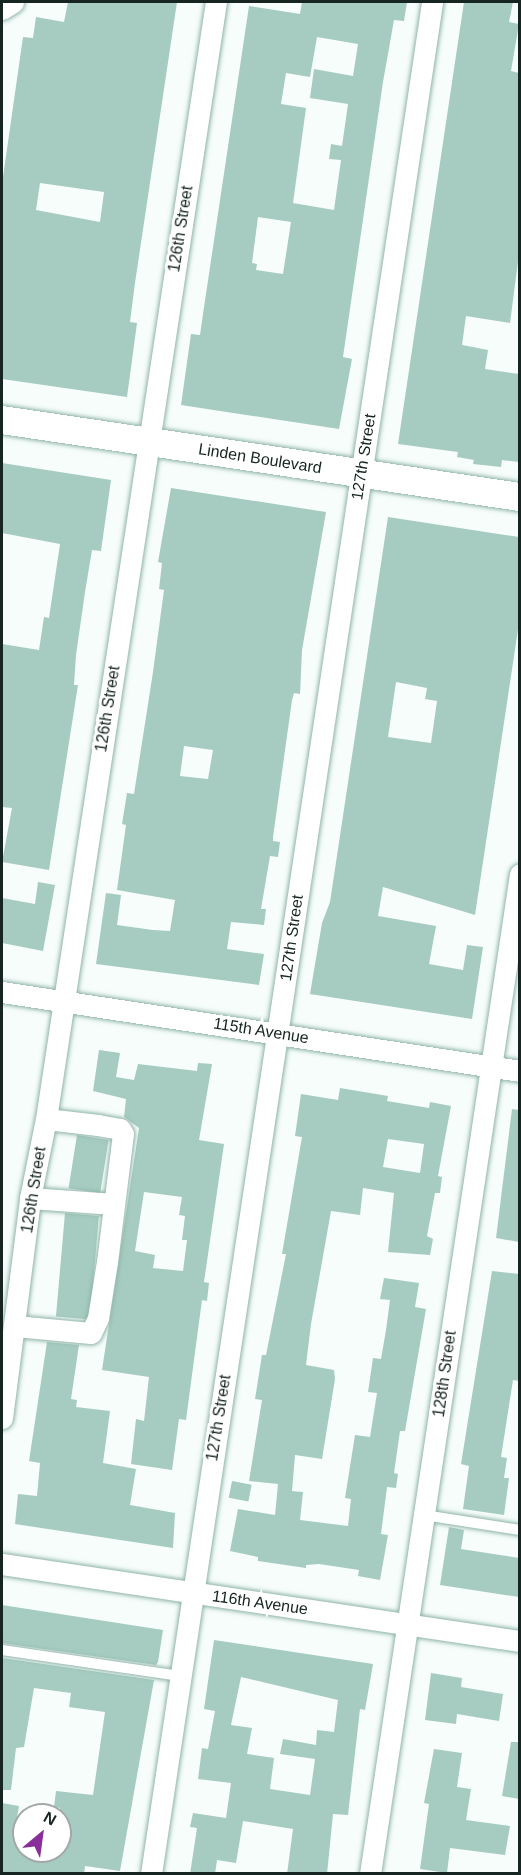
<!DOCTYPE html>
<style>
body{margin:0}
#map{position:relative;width:521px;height:1875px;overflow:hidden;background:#f6fdfb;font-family:Helvetica,sans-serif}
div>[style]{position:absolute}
.building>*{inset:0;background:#a6ccc1;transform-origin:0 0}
.roads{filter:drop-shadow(0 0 2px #8fb4a9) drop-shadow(0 0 2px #8fb4a9)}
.service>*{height:10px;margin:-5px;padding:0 5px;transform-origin:5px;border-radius:5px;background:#fff}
.minor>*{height:21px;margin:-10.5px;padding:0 10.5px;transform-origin:10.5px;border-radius:10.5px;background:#fff}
.secondary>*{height:28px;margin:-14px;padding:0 14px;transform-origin:14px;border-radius:14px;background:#fff}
span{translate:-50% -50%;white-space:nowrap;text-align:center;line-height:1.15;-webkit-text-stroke:6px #fff;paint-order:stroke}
.street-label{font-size:16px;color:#162521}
.frame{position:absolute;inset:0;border:3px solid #162521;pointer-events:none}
.north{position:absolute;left:12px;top:1803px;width:60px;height:60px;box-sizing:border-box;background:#fff;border:2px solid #a2a8a6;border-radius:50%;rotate:29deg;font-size:16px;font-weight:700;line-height:24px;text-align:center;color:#162521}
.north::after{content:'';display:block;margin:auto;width:21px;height:27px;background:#882e9a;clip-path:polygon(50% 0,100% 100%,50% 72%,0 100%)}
</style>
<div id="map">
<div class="building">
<div style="clip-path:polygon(evenodd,68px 2px,177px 2px,135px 283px,130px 322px,137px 323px,127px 397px,2px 379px,2px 184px,23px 37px,33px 38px,36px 17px,64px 22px,68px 2px,40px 183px,104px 192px,100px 222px,36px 210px,40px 183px)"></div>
<div style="clip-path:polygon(evenodd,302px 2px,407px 2px,404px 21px,394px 20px,383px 82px,343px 357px,352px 359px,339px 429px,181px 405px,191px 334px,200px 335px,203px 314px,249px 6px,300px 14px,302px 2px,317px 37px,358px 44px,353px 76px,314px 69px,310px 98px,348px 104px,342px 146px,331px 144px,329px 159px,341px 160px,334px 210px,293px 203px,306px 108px,281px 104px,286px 73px,310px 77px,317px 37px,302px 2px,258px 217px,291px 222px,283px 274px,256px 270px,257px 264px,252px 263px,258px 217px)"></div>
<div style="clip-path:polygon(464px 2px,513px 2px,509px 22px,519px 24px,511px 71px,519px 73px,519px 254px,510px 323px,466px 316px,462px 345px,488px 350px,485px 369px,519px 374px,519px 462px,502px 460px,501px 467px,473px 464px,474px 460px,457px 457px,458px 452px,398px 444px)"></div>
<div style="clip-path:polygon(2px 463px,111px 480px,101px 551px,92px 550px,85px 592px,76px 655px,74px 685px,78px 685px,49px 870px,2px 862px,12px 808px,2px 807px,2px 644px,39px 650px,44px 617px,49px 618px,60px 544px,2px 533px)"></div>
<div style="clip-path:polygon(evenodd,171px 488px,326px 512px,302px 650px,300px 694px,294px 693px,292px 700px,273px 837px,273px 841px,280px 842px,278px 857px,270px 856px,269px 862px,261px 909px,266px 909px,264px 925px,231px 922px,227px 949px,264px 954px,259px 985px,96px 964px,106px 893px,121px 895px,117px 925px,153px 930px,170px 931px,175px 900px,117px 890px,126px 825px,122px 824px,127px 793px,134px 794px,153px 672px,164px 590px,159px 589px,162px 563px,158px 562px,171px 488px,184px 746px,213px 750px,208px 779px,180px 776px,184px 746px)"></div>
<div style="clip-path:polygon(evenodd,388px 517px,519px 537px,519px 623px,475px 915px,383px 887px,378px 916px,436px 926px,429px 964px,463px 970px,467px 945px,483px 947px,472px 1019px,310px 994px,322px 923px,330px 902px,388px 517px,396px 682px,427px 688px,425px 699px,437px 701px,431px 743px,388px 737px,396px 682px)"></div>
<div style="clip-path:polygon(38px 882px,55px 885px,43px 951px,2px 943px,2px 898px,35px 904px)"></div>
<div style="clip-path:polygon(evenodd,99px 1050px,120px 1053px,116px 1077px,134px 1080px,138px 1064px,197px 1071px,198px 1063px,212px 1064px,199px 1140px,224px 1144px,204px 1282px,209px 1283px,207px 1301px,202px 1300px,186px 1420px,179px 1419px,172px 1470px,131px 1464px,136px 1419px,144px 1421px,149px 1377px,102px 1370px,139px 1128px,124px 1117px,126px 1099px,93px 1091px,99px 1050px,144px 1192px,182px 1197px,179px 1215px,185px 1216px,182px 1240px,187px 1240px,183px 1271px,153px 1268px,155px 1255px,135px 1251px,144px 1192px)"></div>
<div style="clip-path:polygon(evenodd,340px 1088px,388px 1096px,387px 1101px,429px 1108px,430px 1102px,451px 1106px,438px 1176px,442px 1177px,440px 1193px,435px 1193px,427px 1236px,433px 1239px,430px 1255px,388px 1252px,394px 1193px,363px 1188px,360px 1215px,331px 1211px,311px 1324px,306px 1365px,334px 1370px,335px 1379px,322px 1459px,295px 1455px,292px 1491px,303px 1492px,300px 1520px,348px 1526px,351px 1499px,345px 1498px,355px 1435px,370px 1437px,377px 1393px,368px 1392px,373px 1358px,381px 1359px,386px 1330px,390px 1300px,380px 1299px,384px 1278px,419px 1283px,415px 1307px,426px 1309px,405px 1431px,400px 1431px,394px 1473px,398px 1474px,396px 1488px,387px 1487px,381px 1534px,388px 1535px,380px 1580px,358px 1576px,359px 1570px,319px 1564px,306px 1565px,306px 1568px,258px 1561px,258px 1557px,230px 1551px,238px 1509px,275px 1515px,278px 1484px,249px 1481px,262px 1400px,255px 1399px,262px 1355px,266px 1355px,286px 1254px,282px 1254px,302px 1137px,295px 1136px,301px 1094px,338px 1100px,340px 1088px,388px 1139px,424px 1144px,420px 1173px,383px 1167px,388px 1139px)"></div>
<div style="clip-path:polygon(512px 1109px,519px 1110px,519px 1242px,496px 1238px)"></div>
<div style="left:77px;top:1135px;width:32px;height:54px;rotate:9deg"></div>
<div style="left:65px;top:1213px;width:34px;height:104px;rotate:5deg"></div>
<div style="clip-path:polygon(492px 1271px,519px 1274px,519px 1381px,513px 1380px,501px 1457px,507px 1458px,504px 1478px,509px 1478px,504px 1515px,463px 1509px,469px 1466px,461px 1464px)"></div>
<div style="clip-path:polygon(47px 1342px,79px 1345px,71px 1399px,77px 1400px,76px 1407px,110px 1411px,103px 1463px,136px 1469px,130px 1505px,175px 1513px,173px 1548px,15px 1524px,18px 1494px,37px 1496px,40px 1463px,29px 1461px)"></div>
<div style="left:232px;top:1481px;width:20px;height:17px;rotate:11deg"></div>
<div style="clip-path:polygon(449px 1527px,464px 1530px,461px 1549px,519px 1558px,519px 1597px,440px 1585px)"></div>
<div style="clip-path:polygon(2px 1605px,163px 1630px,158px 1662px,156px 1665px,2px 1643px)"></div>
<div style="clip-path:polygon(evenodd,214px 1640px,373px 1664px,365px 1710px,360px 1709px,348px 1815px,333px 1814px,327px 1874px,287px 1874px,293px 1829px,243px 1821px,236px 1863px,217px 1860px,215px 1874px,190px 1874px,197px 1828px,190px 1827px,193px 1813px,226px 1818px,231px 1783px,198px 1779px,202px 1748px,208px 1749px,215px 1711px,204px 1709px,214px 1640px,241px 1677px,338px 1700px,334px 1732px,317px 1730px,316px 1745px,283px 1739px,280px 1754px,315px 1759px,310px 1795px,270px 1789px,274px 1758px,247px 1754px,252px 1728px,231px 1725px,241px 1677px)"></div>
<div style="clip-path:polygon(2px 1658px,154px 1680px,120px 1871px,85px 1866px,84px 1874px,2px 1874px,2px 1803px,19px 1806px,16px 1823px,24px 1825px,24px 1851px,60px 1851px,60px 1808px,54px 1807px,56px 1791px,93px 1795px,105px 1712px,69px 1707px,71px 1693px,34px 1688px,24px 1747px,16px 1748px,11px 1790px,2px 1790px)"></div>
<div style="clip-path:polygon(431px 1673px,462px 1678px,461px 1687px,503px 1694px,499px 1721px,457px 1714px,456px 1724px,425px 1720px)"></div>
<div style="clip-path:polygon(511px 1742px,519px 1742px,519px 1799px,502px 1796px)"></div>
<div style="clip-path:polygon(434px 1749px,462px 1753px,457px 1787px,471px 1789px,466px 1820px,510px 1826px,505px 1855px,450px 1848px,447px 1873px,420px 1869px,429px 1804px,424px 1803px)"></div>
</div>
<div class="roads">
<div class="service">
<div style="left:424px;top:1515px;width:97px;rotate:8.9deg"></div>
<div style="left:2px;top:1650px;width:180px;rotate:8.3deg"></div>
</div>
<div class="minor">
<div style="left:2px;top:9px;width:13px;rotate:-32deg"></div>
<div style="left:2px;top:992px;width:524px;rotate:8.67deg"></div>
<div style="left:30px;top:1198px;width:84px;rotate:4.1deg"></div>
<div style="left:15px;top:1326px;width:76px;rotate:5.3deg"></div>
<div style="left:91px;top:1333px;width:17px;rotate:-65deg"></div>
<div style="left:98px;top:1318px;width:57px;rotate:-80.9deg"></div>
<div style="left:107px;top:1262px;width:129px;rotate:-82.9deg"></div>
<div style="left:123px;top:1134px;width:6px;rotate:-121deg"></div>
<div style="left:120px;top:1129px;width:22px;rotate:-170deg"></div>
<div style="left:98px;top:1125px;width:52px;rotate:-173.4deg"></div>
<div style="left:2px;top:1418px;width:222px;rotate:-82.7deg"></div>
<div style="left:30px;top:1198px;width:81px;rotate:-78.6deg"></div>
<div style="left:46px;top:1119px;width:1130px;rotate:-81.35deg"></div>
<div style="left:2px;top:1564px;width:524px;rotate:8.46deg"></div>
<div style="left:151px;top:1874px;width:1893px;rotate:-81.46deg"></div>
<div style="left:370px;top:1874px;width:1011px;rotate:-81.47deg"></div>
</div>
<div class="secondary">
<div style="left:2px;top:420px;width:524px;rotate:8.46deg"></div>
</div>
</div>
<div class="street-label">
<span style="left:181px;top:229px;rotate:-81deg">126th Street</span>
<span style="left:364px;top:457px;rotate:-81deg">127th Street</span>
<span style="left:260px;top:459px;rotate:9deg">Linden Boulevard</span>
<span style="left:108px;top:709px;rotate:-81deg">126th Street</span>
<span style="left:292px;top:938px;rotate:-82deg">127th Street</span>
<span style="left:261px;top:1031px;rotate:9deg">115th Avenue</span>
<span style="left:34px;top:1190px;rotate:-81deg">126th Street</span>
<span style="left:445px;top:1374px;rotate:-82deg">128th Street</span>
<span style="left:219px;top:1418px;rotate:-81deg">127th Street</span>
<span style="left:260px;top:1603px;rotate:8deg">116th Avenue</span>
</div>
<div class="frame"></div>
<div class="north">N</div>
</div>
